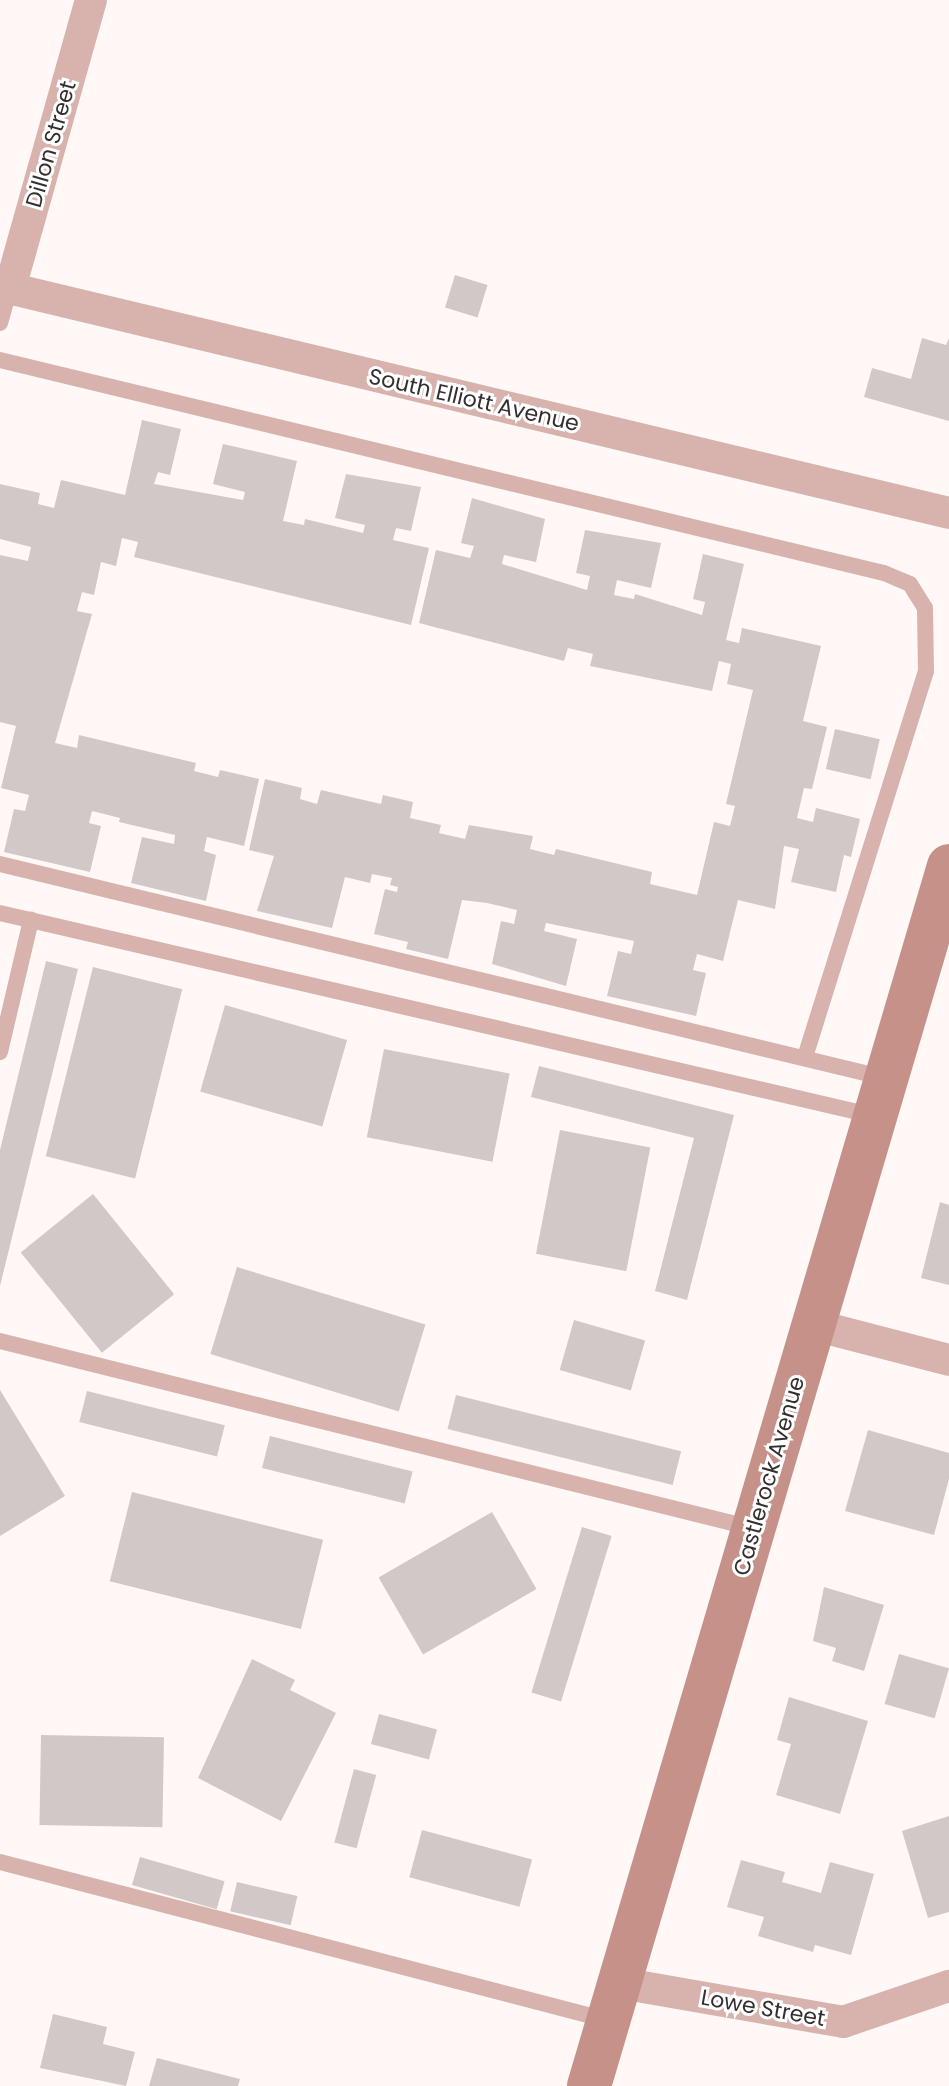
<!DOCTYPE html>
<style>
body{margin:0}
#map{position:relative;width:949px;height:2086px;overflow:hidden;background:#fff8f6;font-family:Poppins,sans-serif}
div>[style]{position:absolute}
.building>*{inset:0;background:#d1c9c7;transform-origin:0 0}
.lane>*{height:16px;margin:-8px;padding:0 8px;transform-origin:8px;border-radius:8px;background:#d8b3ad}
.street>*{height:32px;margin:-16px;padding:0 16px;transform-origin:16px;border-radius:16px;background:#d8b3ad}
.secondary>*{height:44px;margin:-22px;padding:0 22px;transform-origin:22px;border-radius:22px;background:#c59188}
span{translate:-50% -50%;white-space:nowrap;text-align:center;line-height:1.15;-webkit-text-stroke:6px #fff;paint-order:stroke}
.street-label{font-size:22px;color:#332f2f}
</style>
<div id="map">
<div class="building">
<div style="left:455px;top:275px;width:34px;height:34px;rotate:17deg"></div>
<div style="clip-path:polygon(922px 338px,946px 345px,949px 338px,949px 421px,864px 397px,872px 368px,911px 379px)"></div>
<div style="clip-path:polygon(142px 420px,181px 429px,170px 475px,158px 472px,154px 484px,243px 500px,245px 492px,213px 484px,223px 444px,297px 461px,283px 521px,304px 525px,305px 519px,363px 533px,365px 525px,335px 518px,346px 474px,421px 487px,411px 531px,396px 528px,393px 540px,429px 548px,411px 625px,134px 557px,138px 542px,122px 538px,116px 566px,101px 562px,94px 595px,82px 592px,77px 611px,92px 614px,55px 743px,77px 748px,79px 735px,196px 763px,194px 771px,218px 777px,220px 770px,259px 779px,244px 846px,207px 837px,204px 851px,216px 855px,206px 901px,131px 883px,142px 837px,174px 844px,175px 835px,119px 822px,120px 818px,92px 811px,89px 823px,101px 826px,90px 872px,4px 852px,14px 809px,25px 811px,29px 795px,1px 788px,16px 726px,0 722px,0 555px,28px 561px,31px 547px,0 539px,0 484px,40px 493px,38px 504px,54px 508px,61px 480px,125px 495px)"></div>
<div style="clip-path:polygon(472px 498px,545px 519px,536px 562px,504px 555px,502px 564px,587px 590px,590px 576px,576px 573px,585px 530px,661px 543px,651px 588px,617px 580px,614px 595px,634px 599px,635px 594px,702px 615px,705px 602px,693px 599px,703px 554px,744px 564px,726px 640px,739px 643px,742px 628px,821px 646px,803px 721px,827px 727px,812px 789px,804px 788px,797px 818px,813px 822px,816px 808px,860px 819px,851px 857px,844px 855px,836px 892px,791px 882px,799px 849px,784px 846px,775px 909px,738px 900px,723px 961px,697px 954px,693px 970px,706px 973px,696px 1016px,607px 996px,618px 951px,631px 954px,634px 941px,546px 923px,544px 931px,577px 939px,566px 986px,492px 964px,501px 921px,514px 924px,517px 910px,487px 903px,462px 900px,448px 959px,406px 949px,408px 942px,374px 934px,385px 889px,397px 892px,398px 887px,390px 885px,392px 878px,372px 874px,370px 883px,345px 877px,332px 928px,257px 911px,274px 856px,249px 850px,265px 779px,302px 788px,300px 799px,317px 804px,321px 790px,381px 804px,383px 795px,413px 802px,410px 818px,441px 825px,439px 833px,465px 839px,469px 825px,533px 836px,530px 849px,554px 855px,556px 849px,652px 872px,650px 884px,697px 895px,714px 822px,730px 826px,735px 806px,726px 804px,753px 690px,727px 684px,731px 664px,719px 661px,712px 691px,590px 666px,593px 654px,568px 648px,564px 661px,419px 623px,436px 550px,470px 558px,474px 546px,461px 543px)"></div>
<div style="left:835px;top:729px;width:46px;height:41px;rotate:13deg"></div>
<div style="clip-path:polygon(46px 961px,78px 969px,0 1286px,0 1150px)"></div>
<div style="left:93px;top:967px;width:92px;height:195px;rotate:14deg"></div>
<div style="left:225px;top:1005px;width:127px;height:90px;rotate:16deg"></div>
<div style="left:384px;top:1049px;width:128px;height:90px;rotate:11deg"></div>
<div style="clip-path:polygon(539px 1066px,734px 1115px,687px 1300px,655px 1291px,694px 1138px,531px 1097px)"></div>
<div style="left:560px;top:1130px;width:92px;height:126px;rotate:11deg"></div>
<div style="left:93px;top:1194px;width:129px;height:93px;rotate:51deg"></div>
<div style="clip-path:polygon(940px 1202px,949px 1205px,949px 1285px,921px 1278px)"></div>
<div style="left:237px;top:1267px;width:197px;height:91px;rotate:17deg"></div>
<div style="left:574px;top:1320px;width:74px;height:52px;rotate:16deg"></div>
<div style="clip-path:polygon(0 1390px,65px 1496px,0 1536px)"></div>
<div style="left:87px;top:1391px;width:142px;height:32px;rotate:14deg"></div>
<div style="left:456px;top:1395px;width:232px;height:35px;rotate:14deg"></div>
<div style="clip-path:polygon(868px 1430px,949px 1453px,949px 1479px,934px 1535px,845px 1511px)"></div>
<div style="left:270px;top:1436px;width:147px;height:33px;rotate:14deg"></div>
<div style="left:132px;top:1492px;width:197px;height:92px;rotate:14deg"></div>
<div style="left:492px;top:1512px;width:89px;height:131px;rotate:60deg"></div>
<div style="left:582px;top:1527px;width:31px;height:173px;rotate:17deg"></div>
<div style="clip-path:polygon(824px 1587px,884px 1605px,864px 1671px,832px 1661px,836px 1648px,813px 1641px)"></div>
<div style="left:899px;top:1654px;width:52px;height:52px;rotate:16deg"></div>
<div style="clip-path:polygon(252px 1659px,295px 1680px,290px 1690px,336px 1713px,281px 1821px,198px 1778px)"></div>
<div style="clip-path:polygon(789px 1697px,868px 1721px,840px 1814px,776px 1795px,791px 1744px,777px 1740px)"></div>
<div style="left:379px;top:1714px;width:60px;height:31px;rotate:15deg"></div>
<div style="left:41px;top:1735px;width:123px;height:90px;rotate:1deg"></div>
<div style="left:354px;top:1769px;width:23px;height:76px;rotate:15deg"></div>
<div style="clip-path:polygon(949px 1816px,949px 1912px,928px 1918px,902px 1831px)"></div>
<div style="left:422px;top:1830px;width:114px;height:49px;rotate:15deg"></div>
<div style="left:140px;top:1857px;width:88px;height:29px;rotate:16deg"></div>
<div style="clip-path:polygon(741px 1860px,785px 1872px,782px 1882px,821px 1893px,830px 1862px,874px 1874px,851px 1955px,815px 1945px,813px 1952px,758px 1936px,764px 1917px,727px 1907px)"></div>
<div style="left:237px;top:1882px;width:62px;height:30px;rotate:13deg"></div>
<div style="clip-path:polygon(53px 2014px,107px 2027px,103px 2044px,135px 2052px,126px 2086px,40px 2068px)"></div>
<div style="clip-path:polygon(157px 2058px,240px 2079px,238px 2086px,149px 2086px)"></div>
</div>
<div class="lane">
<div style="left:0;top:323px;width:36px;rotate:-74deg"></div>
<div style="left:0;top:360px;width:909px;rotate:13.55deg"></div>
<div style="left:884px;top:573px;width:28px;rotate:23deg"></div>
<div style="left:910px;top:584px;width:28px;rotate:58deg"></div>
<div style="left:925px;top:608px;width:63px;rotate:89.1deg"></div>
<div style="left:926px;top:671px;width:405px;rotate:107.4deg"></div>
<div style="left:0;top:864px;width:911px;rotate:13.59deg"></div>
<div style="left:0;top:913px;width:898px;rotate:13.06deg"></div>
<div style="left:0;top:1052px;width:136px;rotate:-76.8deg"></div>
<div style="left:0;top:1341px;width:775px;rotate:13.96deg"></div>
<div style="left:0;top:1862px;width:627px;rotate:14.59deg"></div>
</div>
<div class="street">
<div style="left:0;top:286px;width:976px;rotate:13.45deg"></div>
<div style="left:10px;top:288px;width:299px;rotate:-74.3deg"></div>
<div style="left:814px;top:1325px;width:139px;rotate:14.5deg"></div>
<div style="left:620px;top:1983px;width:226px;rotate:9.9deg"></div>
<div style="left:843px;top:2022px;width:112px;rotate:-18.8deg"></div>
</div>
<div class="secondary">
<div style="left:589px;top:2086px;width:1272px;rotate:-73.56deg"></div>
</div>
<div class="street-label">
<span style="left:51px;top:144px;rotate:-74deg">Dillon Street</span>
<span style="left:474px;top:400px;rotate:13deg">South Elliott Avenue</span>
<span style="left:769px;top:1476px;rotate:-74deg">Castlerock Avenue</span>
<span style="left:763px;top:2008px;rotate:10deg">Lowe Street</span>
</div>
</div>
